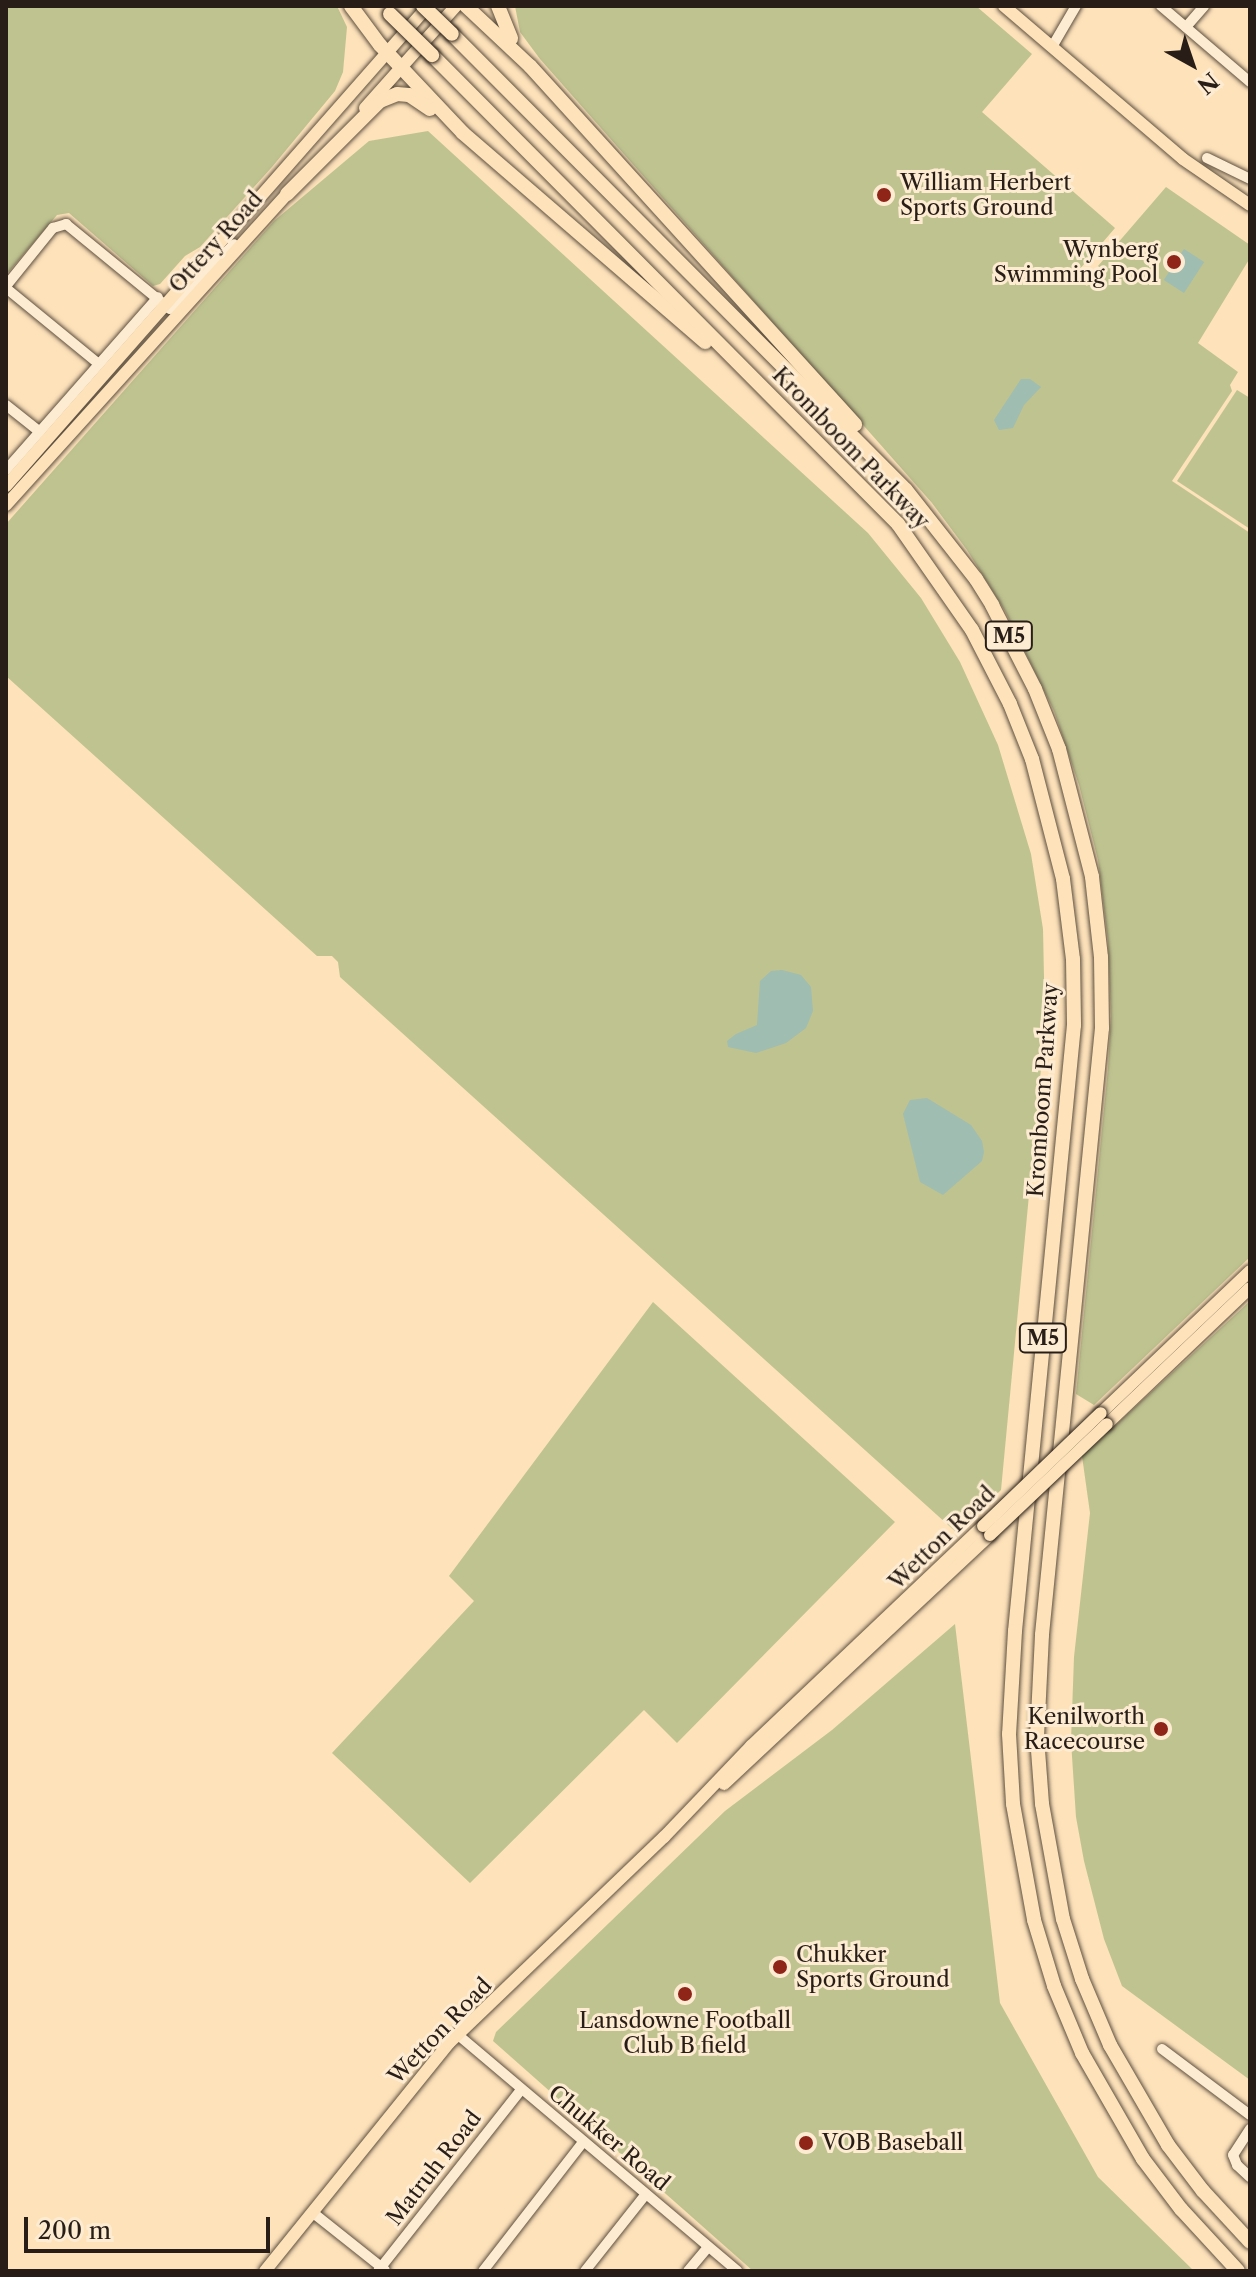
<!DOCTYPE html>
<style>
body{margin:0}
#map{position:relative;width:1256px;height:2277px;overflow:hidden;background:#fde2ba;font-family:"Libre Caslon Text",serif}
div>[style]{position:absolute}
.green>*{inset:0;background:#bfc390}
.water>*{inset:0;background:#9fbdb1;transform-origin:0 0}
.roads{filter:drop-shadow(0 0 2px #5d4f40) drop-shadow(0 0 2px #5d4f40)}
.minor>*{height:10px;margin:-5px;padding:0 5px;transform-origin:5px;border-radius:5px;background:#feecd2}
.major>*{height:12px;margin:-6px;padding:0 6px;transform-origin:6px;border-radius:6px;background:#fde2ba}
.highway>*{height:14px;margin:-7px;padding:0 7px;transform-origin:7px;border-radius:7px;background:#fde2ba}
.bridges{filter:drop-shadow(0 0 2px #281e17) drop-shadow(0 0 2px #281e17)}
.major-bridge>*{height:12px;margin:-6px;padding:0 6px;transform-origin:6px;border-radius:6px;background:#fde2ba}
.highway-bridge>*{height:14px;margin:-7px;padding:0 7px;transform-origin:7px;border-radius:7px;background:#fde2ba}
.dots>*{width:22px;height:22px;translate:-50% -50%;box-sizing:border-box;border:4px solid #feecd2;border-radius:50%}
span{translate:-50% -50%;white-space:nowrap;text-align:center;line-height:1.15;-webkit-text-stroke:6px #feecd2;paint-order:stroke}
.shield-label span{padding:2px 6px;background:#feecd2;border:2px solid;border-radius:6px;-webkit-text-stroke-width:0}
.shield-label{font-size:20px;color:#281e17;font-weight:700}
.poi-label{font-size:22px;color:#281e17}
.left{translate:0 -50%;text-align:left}
.right{translate:-100% -50%;text-align:right}
.street-label{font-size:22px;color:#281e17}
.frame{position:absolute;inset:0;border:8px solid #281e17;pointer-events:none}
.north{position:absolute;left:1152px;top:24px;width:80px;height:80px;-webkit-text-stroke:6px #feecd2;paint-order:stroke;rotate:140deg;font-size:22px;font-weight:700;line-height:32px;text-align:center;color:#281e17}
.north::after{content:'';display:block;margin:auto;width:28px;height:36px;background:#281e17;clip-path:polygon(50% 0,100% 100%,50% 72%,0 100%)}
.scale{position:absolute;left:24px;top:2217px;width:246px;height:36px;box-sizing:border-box;border:4px solid #281e17;border-top:0;padding-left:10px;font-size:24px;line-height:28px;white-space:nowrap;color:#281e17;-webkit-text-stroke:6px #feecd2;paint-order:stroke}
</style>
<div id="map">
<div class="green">
<div style="clip-path:polygon(6px 6px,337px 6px,347px 27px,343px 72px,335px 91px,272px 167px,200px 247px,185px 256px,160px 284px,153px 286px,69px 213px,57px 215px,6px 275px)"></div>
<div style="clip-path:polygon(515px 6px,976px 6px,1032px 54px,982px 112px,1115px 228px,1073px 277px,1087px 286px,1102px 269px,1098px 266px,1166px 187px,1250px 245px,1250px 258px,1198px 343px,1238px 372px,1230px 385px,1232px 391px,1172px 481px,1250px 533px,1250px 1257px,1094px 1405px,1076px 1394px,1108px 1068px,1111px 1016px,1108px 941px,1098px 860px,1079px 785px,1054px 711px,1005px 611px,967px 550px,932px 503px,540px 59px,520px 32px)"></div>
<div style="clip-path:polygon(428px 131px,868px 533px,921px 598px,960px 662px,998px 745px,1031px 854px,1043px 929px,1045px 1026px,1001px 1490px,957px 1533px,340px 977px,338px 962px,332px 956px,317px 956px,6px 676px,6px 524px,274px 221px,369px 141px)"></div>
<div style="clip-path:polygon(1237px 390px,1250px 398px,1250px 529px,1177px 481px)"></div>
<div style="clip-path:polygon(1250px 1301px,1250px 2080px,1122px 1986px,1104px 1939px,1084px 1861px,1076px 1817px,1071px 1741px,1074px 1657px,1090px 1513px,1082px 1456px)"></div>
<div style="clip-path:polygon(653px 1302px,895px 1522px,677px 1743px,644px 1710px,470px 1883px,332px 1753px,474px 1601px,449px 1576px)"></div>
<div style="clip-path:polygon(955px 1624px,1000px 2003px,1098px 2177px,1194px 2271px,753px 2271px,493px 2041px,496px 2032px,725px 1811px,832px 1730px)"></div>
</div>
<div class="water">
<div style="left:1184px;top:249px;width:24px;height:37px;rotate:33deg"></div>
<div style="clip-path:polygon(1021px 379px,1030px 379px,1041px 387px,1024px 405px,1013px 428px,999px 430px,994px 420px)"></div>
<div style="clip-path:polygon(782px 970px,801px 975px,811px 987px,813px 1011px,806px 1028px,786px 1043px,756px 1053px,728px 1047px,727px 1041px,736px 1034px,757px 1025px,760px 981px,771px 971px)"></div>
<div style="clip-path:polygon(927px 1098px,971px 1125px,982px 1141px,984px 1152px,982px 1161px,943px 1195px,920px 1182px,903px 1114px,910px 1100px)"></div>
</div>
<div class="roads">
<div class="minor">
<div style="left:1161px;top:6px;width:117px;rotate:40.5deg"></div>
<div style="left:1186px;top:27px;width:28px;rotate:-49deg"></div>
<div style="left:1052px;top:47px;width:48px;rotate:-59.7deg"></div>
<div style="left:1207px;top:158px;width:48px;rotate:26deg"></div>
<div style="left:6px;top:286px;width:75px;rotate:-51deg"></div>
<div style="left:53px;top:228px;width:14px;rotate:-17deg"></div>
<div style="left:66px;top:224px;width:134px;rotate:39.3deg"></div>
<div style="left:170px;top:309px;width:91px;rotate:-45.4deg"></div>
<div style="left:6px;top:288px;width:120px;rotate:39.3deg"></div>
<div style="left:6px;top:405px;width:43px;rotate:38.5deg"></div>
<div style="left:6px;top:470px;width:230px;rotate:-48.7deg"></div>
<div style="left:457px;top:2034px;width:367px;rotate:40.2deg"></div>
<div style="left:1162px;top:2049px;width:110px;rotate:36.9deg"></div>
<div style="left:1250px;top:2129px;width:31px;rotate:123deg"></div>
<div style="left:1233px;top:2155px;width:11px;rotate:68deg"></div>
<div style="left:1237px;top:2165px;width:18px;rotate:43deg"></div>
<div style="left:312px;top:2212px;width:93px;rotate:38.5deg"></div>
<div style="left:378px;top:2271px;width:231px;rotate:-51.7deg"></div>
<div style="left:483px;top:2271px;width:163px;rotate:-52.2deg"></div>
<div style="left:585px;top:2271px;width:98px;rotate:-51.6deg"></div>
<div style="left:688px;top:2271px;width:31px;rotate:-50deg"></div>
</div>
<div class="major">
<div style="left:1004px;top:6px;width:235px;rotate:40.5deg"></div>
<div style="left:1183px;top:159px;width:81px;rotate:34.5deg"></div>
<div style="left:365px;top:108px;width:137px;rotate:-48.3deg"></div>
<div style="left:6px;top:486px;width:639px;rotate:-48.68deg"></div>
<div style="left:6px;top:505px;width:428px;rotate:-47.9deg"></div>
<div style="left:1101px;top:1413px;width:206px;rotate:-43.6deg"></div>
<div style="left:1107px;top:1424px;width:197px;rotate:-43.6deg"></div>
<div style="left:724px;top:1784px;width:364px;rotate:-43.1deg"></div>
<div style="left:265px;top:2271px;width:293px;rotate:-51.1deg"></div>
<div style="left:449px;top:2043px;width:298px;rotate:-43.8deg"></div>
<div style="left:664px;top:1837px;width:126px;rotate:-46.3deg"></div>
<div style="left:751px;top:1746px;width:320px;rotate:-43.5deg"></div>
</div>
<div class="highway">
<div style="left:351px;top:6px;width:49px;rotate:53.4deg"></div>
<div style="left:380px;top:45px;width:121px;rotate:46.7deg"></div>
<div style="left:463px;top:133px;width:320px;rotate:40.8deg"></div>
<div style="left:466px;top:6px;width:88px;rotate:43.2deg"></div>
<div style="left:530px;top:66px;width:484px;rotate:47.8deg"></div>
<div style="left:498px;top:6px;width:35px;rotate:68deg"></div>
<div style="left:452px;top:34px;width:643px;rotate:45.13deg"></div>
<div style="left:906px;top:490px;width:113px;rotate:51.8deg"></div>
<div style="left:976px;top:579px;width:31px;rotate:58deg"></div>
<div style="left:992px;top:605px;width:94px;rotate:62.9deg"></div>
<div style="left:1035px;top:689px;width:65px;rotate:68.2deg"></div>
<div style="left:1059px;top:749px;width:132px;rotate:75.5deg"></div>
<div style="left:1092px;top:877px;width:81px;rotate:83.6deg"></div>
<div style="left:1101px;top:957px;width:71px;rotate:89.2deg"></div>
<div style="left:1102px;top:1028px;width:610px;rotate:95.65deg"></div>
<div style="left:1042px;top:1635px;width:102px;rotate:92.8deg"></div>
<div style="left:1037px;top:1737px;width:67px;rotate:85.7deg"></div>
<div style="left:1042px;top:1804px;width:117px;rotate:79.7deg"></div>
<div style="left:1063px;top:1919px;width:63px;rotate:72.4deg"></div>
<div style="left:1082px;top:1979px;width:72px;rotate:67deg"></div>
<div style="left:1110px;top:2045px;width:116px;rotate:59.9deg"></div>
<div style="left:1168px;top:2145px;width:58px;rotate:52.7deg"></div>
<div style="left:1203px;top:2191px;width:69px;rotate:47.3deg"></div>
<div style="left:432px;top:55px;width:661px;rotate:45.18deg"></div>
<div style="left:898px;top:524px;width:129px;rotate:55.1deg"></div>
<div style="left:972px;top:630px;width:83px;rotate:62.8deg"></div>
<div style="left:1010px;top:704px;width:59px;rotate:68.2deg"></div>
<div style="left:1032px;top:759px;width:124px;rotate:75.5deg"></div>
<div style="left:1063px;top:879px;width:81px;rotate:82.9deg"></div>
<div style="left:1073px;top:959px;width:66px;rotate:89.1deg"></div>
<div style="left:1074px;top:1025px;width:609px;rotate:95.56deg"></div>
<div style="left:1015px;top:1631px;width:103px;rotate:93.3deg"></div>
<div style="left:1009px;top:1734px;width:70px;rotate:86.7deg"></div>
<div style="left:1013px;top:1804px;width:118px;rotate:79.7deg"></div>
<div style="left:1034px;top:1920px;width:69px;rotate:73.1deg"></div>
<div style="left:1054px;top:1986px;width:73px;rotate:67.3deg"></div>
<div style="left:1082px;top:2053px;width:122px;rotate:60.1deg"></div>
<div style="left:1143px;top:2159px;width:63px;rotate:52.8deg"></div>
<div style="left:1181px;top:2209px;width:84px;rotate:47.4deg"></div>
<div style="left:287px;top:194px;width:132px;rotate:-45deg"></div>
<div style="left:380px;top:101px;width:18px;rotate:-22deg"></div>
<div style="left:397px;top:94px;width:12px;rotate:5deg"></div>
<div style="left:409px;top:95px;width:25px;rotate:34deg"></div>
</div>
</div>
<div class="bridges">
<div class="major-bridge">
<div style="left:983px;top:1526px;width:163px;rotate:-43.8deg"></div>
<div style="left:990px;top:1535px;width:161px;rotate:-43.5deg"></div>
</div>
<div class="highway-bridge">
<div style="left:423px;top:6px;width:40px;rotate:44deg"></div>
<div style="left:390px;top:14px;width:59px;rotate:44.3deg"></div>
</div>
</div>
<div class="dots">
<div style="left:884px;top:195px;background:#8f2418"></div>
<div style="left:1174px;top:262px;background:#8f2418"></div>
<div style="left:1161px;top:1729px;background:#8f2418"></div>
<div style="left:780px;top:1967px;background:#8f2418"></div>
<div style="left:685px;top:1994px;background:#8f2418"></div>
<div style="left:806px;top:2143px;background:#8f2418"></div>
</div>
<div class="shield-label">
<span style="left:1009px;top:636px">M5</span>
<span style="left:1043px;top:1338px">M5</span>
</div>
<div class="poi-label">
<span class="left" style="left:900px;top:195px">William Herbert<br>Sports Ground</span>
<span class="right" style="left:1158px;top:262px">Wynberg<br>Swimming Pool</span>
<span class="right" style="left:1145px;top:1729px">Kenilworth<br>Racecourse</span>
<span class="left" style="left:796px;top:1967px">Chukker<br>Sports Ground</span>
<span style="left:685px;top:2033px">Lansdowne Football<br>Club B field</span>
<span class="left" style="left:822px;top:2143px">VOB Baseball</span>
</div>
<div class="street-label">
<span style="left:216px;top:242px;rotate:-48deg">Ottery Road</span>
<span style="left:851px;top:448px;rotate:46deg">Kromboom Parkway</span>
<span style="left:1043px;top:1090px;rotate:-86deg">Kromboom Parkway</span>
<span style="left:942px;top:1538px;rotate:-44deg">Wetton Road</span>
<span style="left:440px;top:2031px;rotate:-46deg">Wetton Road</span>
<span style="left:609px;top:2138px;rotate:40deg">Chukker Road</span>
<span style="left:434px;top:2168px;rotate:-52deg">Matruh Road</span>
</div>
<div class="frame"></div>
<div class="north">N</div>
<div class="scale">200 m</div>
</div>
